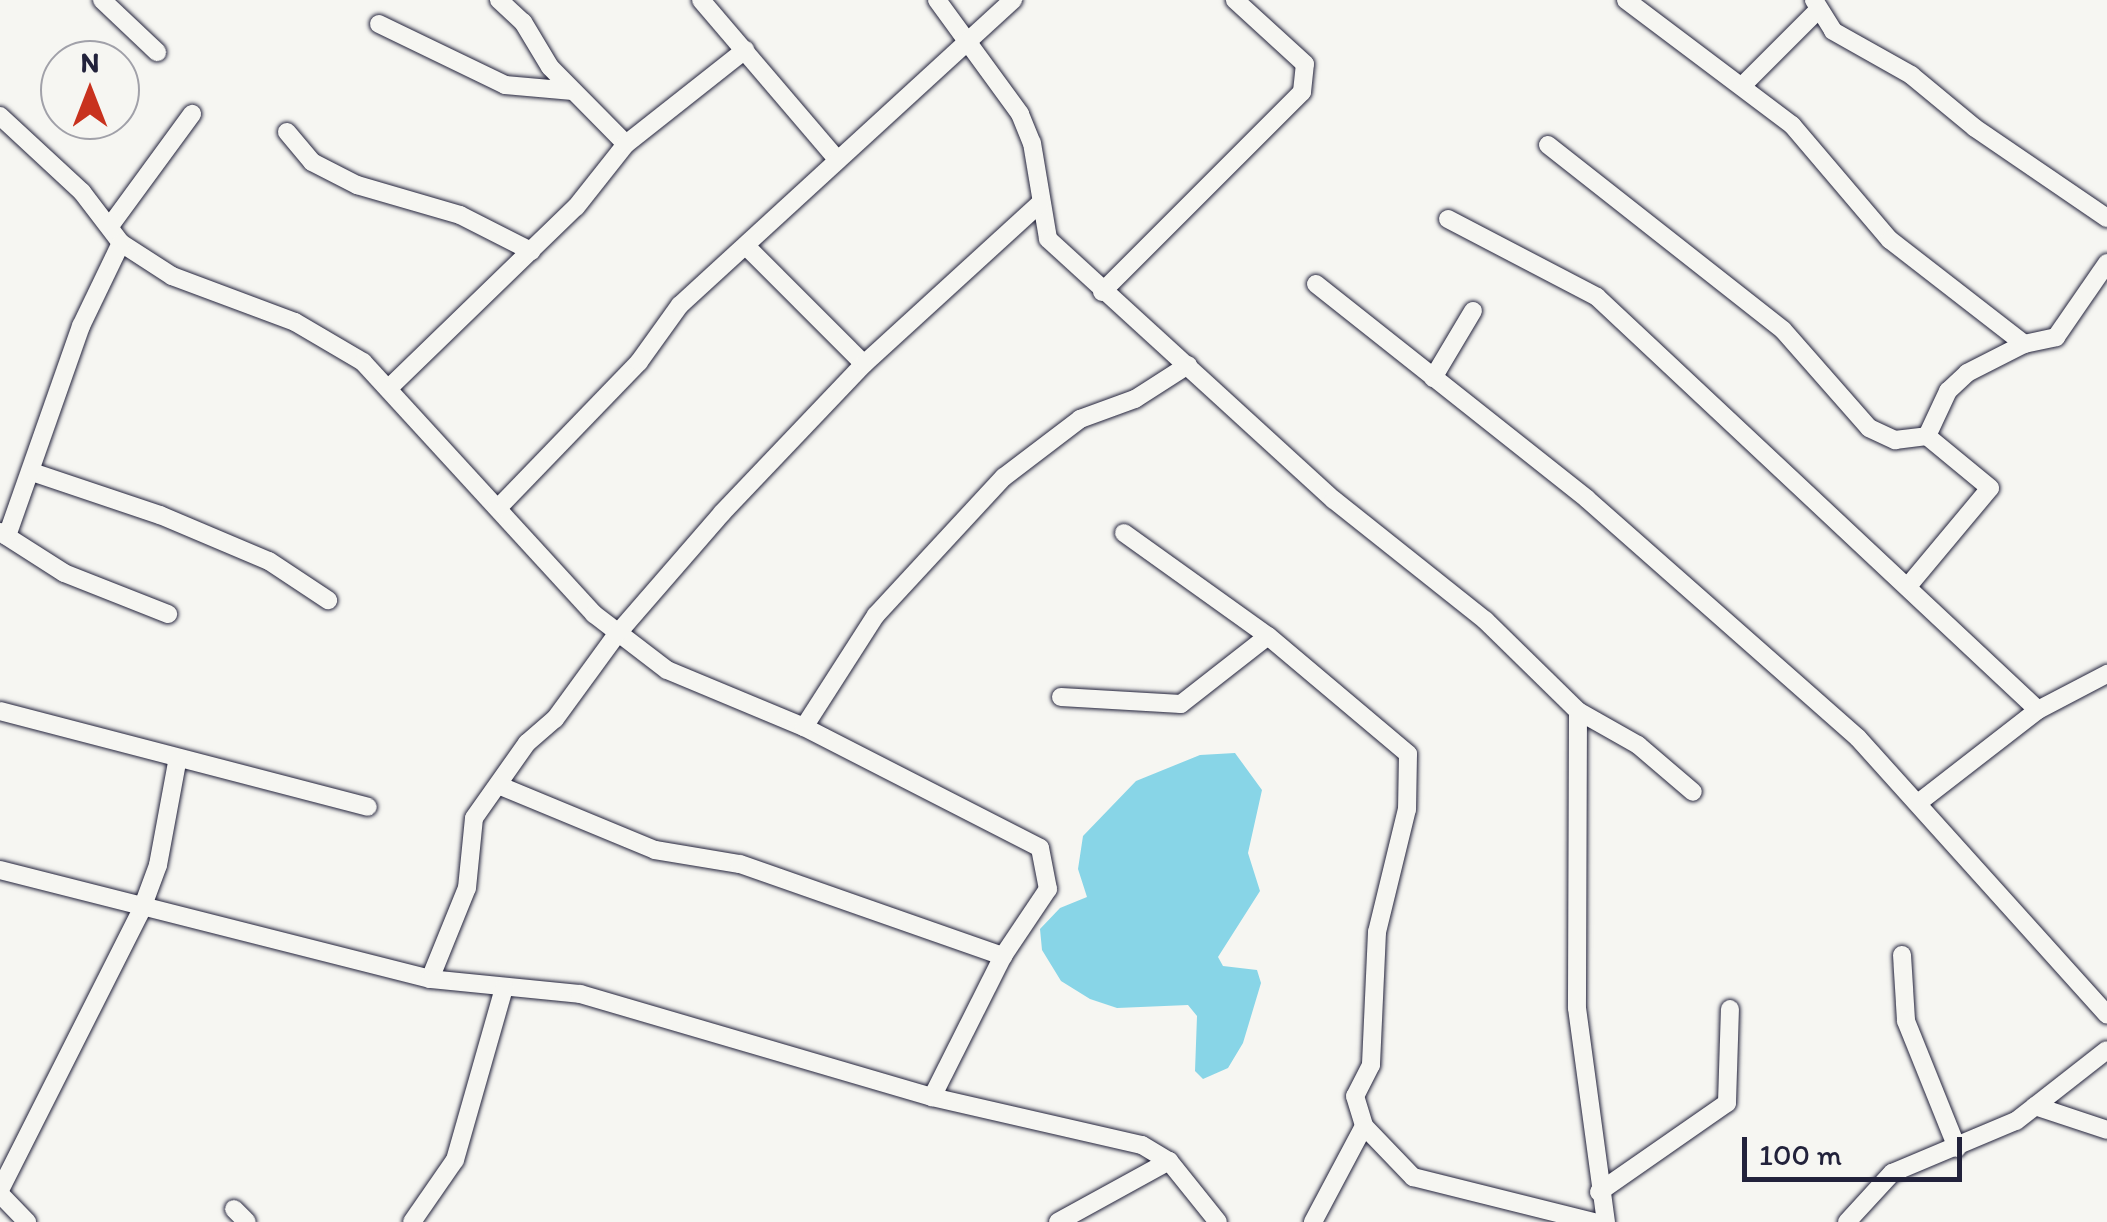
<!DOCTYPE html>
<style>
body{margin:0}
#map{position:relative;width:2107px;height:1222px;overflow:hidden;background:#f6f6f2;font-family:Itim,sans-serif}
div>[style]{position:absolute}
.water>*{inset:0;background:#88d5e7}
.roads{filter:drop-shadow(0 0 2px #22223b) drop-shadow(0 0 2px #22223b)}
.minor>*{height:18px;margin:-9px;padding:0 9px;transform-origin:9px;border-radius:9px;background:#f6f6f2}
span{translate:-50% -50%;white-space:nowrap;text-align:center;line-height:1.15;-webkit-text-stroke:8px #f6f6f2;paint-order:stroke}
.north{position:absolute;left:40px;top:40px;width:100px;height:100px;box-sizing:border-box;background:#f6f6f2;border:2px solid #a1a1a9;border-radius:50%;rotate:0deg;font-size:28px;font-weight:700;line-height:40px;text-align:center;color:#22223b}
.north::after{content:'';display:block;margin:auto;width:35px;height:45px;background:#c8321e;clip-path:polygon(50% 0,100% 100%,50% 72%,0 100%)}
.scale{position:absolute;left:1742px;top:1137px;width:220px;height:45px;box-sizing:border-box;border:5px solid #22223b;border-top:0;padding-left:12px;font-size:30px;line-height:35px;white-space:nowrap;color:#22223b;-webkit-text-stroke:8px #f6f6f2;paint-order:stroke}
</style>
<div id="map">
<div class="water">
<div style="clip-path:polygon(1235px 753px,1262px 790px,1248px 853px,1260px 891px,1218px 957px,1223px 966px,1257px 970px,1261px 983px,1243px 1043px,1228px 1068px,1203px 1079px,1195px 1071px,1197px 1016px,1188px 1005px,1117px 1008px,1090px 999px,1061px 981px,1042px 950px,1040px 929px,1060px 908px,1087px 897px,1078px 869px,1083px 836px,1136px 781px,1200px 755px)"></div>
</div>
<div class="roads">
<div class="minor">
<div style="left:102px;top:0;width:76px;rotate:43.4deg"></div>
<div style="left:499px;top:0;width:33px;rotate:43deg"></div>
<div style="left:523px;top:22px;width:52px;rotate:59deg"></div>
<div style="left:550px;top:67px;width:108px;rotate:45.4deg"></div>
<div style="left:701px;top:0;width:208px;rotate:49.5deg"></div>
<div style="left:937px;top:0;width:141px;rotate:53.9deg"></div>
<div style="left:1020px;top:114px;width:31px;rotate:68deg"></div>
<div style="left:1032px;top:143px;width:97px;rotate:80.5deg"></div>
<div style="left:1048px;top:239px;width:387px;rotate:42.4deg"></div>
<div style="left:1334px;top:500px;width:193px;rotate:38.5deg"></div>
<div style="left:1485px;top:620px;width:130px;rotate:44.4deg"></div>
<div style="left:1578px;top:711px;width:297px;rotate:90.2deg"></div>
<div style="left:1577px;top:1008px;width:216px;rotate:82.3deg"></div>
<div style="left:1626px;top:0;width:208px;rotate:37deg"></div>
<div style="left:1792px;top:125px;width:151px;rotate:49.6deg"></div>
<div style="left:1890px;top:240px;width:170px;rotate:37.8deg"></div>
<div style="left:1814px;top:0;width:36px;rotate:58deg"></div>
<div style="left:1833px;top:31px;width:90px;rotate:29.4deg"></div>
<div style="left:1911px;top:75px;width:83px;rotate:39.6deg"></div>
<div style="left:1975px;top:128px;width:160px;rotate:34.3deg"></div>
<div style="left:379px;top:24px;width:140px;rotate:25.8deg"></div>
<div style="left:505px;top:85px;width:68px;rotate:5deg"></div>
<div style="left:1742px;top:86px;width:105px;rotate:-45deg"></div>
<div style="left:0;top:116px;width:112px;rotate:42.8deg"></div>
<div style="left:82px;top:192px;width:64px;rotate:52.6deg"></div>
<div style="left:121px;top:243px;width:61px;rotate:32.9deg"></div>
<div style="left:172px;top:276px;width:131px;rotate:20.5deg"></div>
<div style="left:295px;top:322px;width:79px;rotate:30.5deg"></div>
<div style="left:363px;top:362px;width:342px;rotate:47.5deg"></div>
<div style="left:594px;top:614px;width:92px;rotate:37.5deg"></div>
<div style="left:667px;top:670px;width:148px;rotate:22.6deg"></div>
<div style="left:804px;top:727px;width:265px;rotate:27.1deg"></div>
<div style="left:1040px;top:848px;width:42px;rotate:79deg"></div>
<div style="left:1048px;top:889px;width:81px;rotate:123.9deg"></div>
<div style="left:1003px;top:956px;width:158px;rotate:116.7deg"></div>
<div style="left:287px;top:132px;width:39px;rotate:50deg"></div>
<div style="left:312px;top:162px;width:51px;rotate:27.1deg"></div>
<div style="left:357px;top:185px;width:107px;rotate:16.2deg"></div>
<div style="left:460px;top:215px;width:80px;rotate:26.9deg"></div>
<div style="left:1548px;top:145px;width:299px;rotate:38.2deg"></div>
<div style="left:1783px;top:330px;width:130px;rotate:48.7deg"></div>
<div style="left:1869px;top:428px;width:29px;rotate:25deg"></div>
<div style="left:1895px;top:440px;width:32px;rotate:-7deg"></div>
<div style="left:1927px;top:436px;width:50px;rotate:-65deg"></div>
<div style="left:1948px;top:391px;width:26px;rotate:-43deg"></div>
<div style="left:1967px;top:373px;width:64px;rotate:-27deg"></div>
<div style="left:2024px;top:344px;width:33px;rotate:-12deg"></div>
<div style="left:2056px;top:337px;width:90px;rotate:-55.4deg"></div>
<div style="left:1448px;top:219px;width:168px;rotate:27.6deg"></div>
<div style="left:1597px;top:297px;width:604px;rotate:43.12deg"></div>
<div style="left:110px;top:226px;width:139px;rotate:-53.8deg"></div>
<div style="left:747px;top:247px;width:165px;rotate:45deg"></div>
<div style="left:1316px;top:284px;width:346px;rotate:38.4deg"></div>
<div style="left:1587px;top:499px;width:361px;rotate:41.4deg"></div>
<div style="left:1858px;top:738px;width:372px;rotate:48deg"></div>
<div style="left:1102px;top:292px;width:283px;rotate:-45deg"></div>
<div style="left:1302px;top:92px;width:28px;rotate:-84deg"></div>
<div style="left:1305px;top:64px;width:95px;rotate:-137.6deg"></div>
<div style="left:1433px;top:378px;width:78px;rotate:-59.2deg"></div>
<div style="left:391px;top:386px;width:257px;rotate:-44.1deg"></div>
<div style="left:576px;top:207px;width:80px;rotate:-51.6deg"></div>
<div style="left:626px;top:144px;width:152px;rotate:-38.3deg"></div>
<div style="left:35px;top:473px;width:132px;rotate:18.6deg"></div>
<div style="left:160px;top:515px;width:118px;rotate:22.9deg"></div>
<div style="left:269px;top:561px;width:71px;rotate:33.5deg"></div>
<div style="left:498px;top:508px;width:203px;rotate:-46deg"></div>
<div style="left:639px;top:362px;width:70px;rotate:-54.3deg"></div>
<div style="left:680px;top:305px;width:452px;rotate:-42.5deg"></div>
<div style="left:0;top:532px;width:76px;rotate:32.6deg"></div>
<div style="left:64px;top:573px;width:112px;rotate:21.5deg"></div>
<div style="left:1124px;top:533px;width:177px;rotate:35.6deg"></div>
<div style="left:1268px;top:636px;width:183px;rotate:40.1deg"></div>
<div style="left:1408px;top:754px;width:55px;rotate:91deg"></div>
<div style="left:1407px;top:809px;width:127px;rotate:103.7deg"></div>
<div style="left:1377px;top:932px;width:133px;rotate:92.6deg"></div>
<div style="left:1371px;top:1065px;width:35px;rotate:117deg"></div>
<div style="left:1355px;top:1096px;width:31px;rotate:73deg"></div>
<div style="left:1364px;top:1126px;width:109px;rotate:118deg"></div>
<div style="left:7px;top:536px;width:223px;rotate:-70.6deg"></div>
<div style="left:81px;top:326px;width:92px;rotate:-64.3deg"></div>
<div style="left:1909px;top:585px;width:126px;rotate:-50.1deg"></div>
<div style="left:1990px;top:488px;width:82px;rotate:-140.5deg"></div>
<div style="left:1061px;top:697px;width:120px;rotate:3.3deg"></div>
<div style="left:1181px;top:704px;width:110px;rotate:-38deg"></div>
<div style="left:0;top:711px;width:380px;rotate:14.6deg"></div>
<div style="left:1578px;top:711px;width:69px;rotate:29.5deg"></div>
<div style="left:1638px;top:745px;width:72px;rotate:40.5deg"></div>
<div style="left:804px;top:727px;width:133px;rotate:-57.3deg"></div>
<div style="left:876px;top:615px;width:188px;rotate:-47.2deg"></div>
<div style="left:1004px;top:477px;width:96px;rotate:-37.3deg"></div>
<div style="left:1080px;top:419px;width:59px;rotate:-20deg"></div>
<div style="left:1135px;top:399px;width:63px;rotate:-32.7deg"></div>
<div style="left:498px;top:785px;width:170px;rotate:22.5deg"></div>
<div style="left:655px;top:850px;width:86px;rotate:9.4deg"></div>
<div style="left:740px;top:864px;width:279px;rotate:19.3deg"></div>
<div style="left:1918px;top:803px;width:152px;rotate:-37.8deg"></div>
<div style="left:2038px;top:710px;width:78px;rotate:-27.6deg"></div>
<div style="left:0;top:870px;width:444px;rotate:14.2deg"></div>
<div style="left:430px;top:979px;width:98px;rotate:-67.9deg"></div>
<div style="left:467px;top:888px;width:70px;rotate:-84.3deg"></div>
<div style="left:474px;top:818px;width:92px;rotate:-54.8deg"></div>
<div style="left:527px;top:743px;width:37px;rotate:-41deg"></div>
<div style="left:555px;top:719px;width:105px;rotate:-53.9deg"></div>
<div style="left:617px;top:634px;width:160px;rotate:-49deg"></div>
<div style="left:722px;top:513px;width:206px;rotate:-46.4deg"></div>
<div style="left:864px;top:364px;width:237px;rotate:-42.4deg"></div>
<div style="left:1902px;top:955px;width:66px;rotate:86.5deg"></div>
<div style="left:1906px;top:1021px;width:137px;rotate:68.1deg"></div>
<div style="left:430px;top:979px;width:151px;rotate:5.7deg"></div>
<div style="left:580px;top:994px;width:367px;rotate:16.3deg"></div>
<div style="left:932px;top:1097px;width:215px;rotate:12.9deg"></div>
<div style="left:1142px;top:1145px;width:31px;rotate:31deg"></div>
<div style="left:1169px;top:1161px;width:78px;rotate:51.2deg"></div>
<div style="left:2035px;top:1106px;width:76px;rotate:18.4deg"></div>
<div style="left:1364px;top:1126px;width:71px;rotate:46.1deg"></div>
<div style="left:1413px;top:1177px;width:186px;rotate:14deg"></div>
<div style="left:0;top:1190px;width:313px;rotate:-63.2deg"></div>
<div style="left:141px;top:911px;width:49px;rotate:-69.7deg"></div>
<div style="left:158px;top:865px;width:105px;rotate:-79.5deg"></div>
<div style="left:1599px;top:1192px;width:156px;rotate:-34.8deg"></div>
<div style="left:1727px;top:1103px;width:94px;rotate:-88.2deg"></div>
<div style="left:0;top:1194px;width:39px;rotate:46deg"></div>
<div style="left:234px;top:1209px;width:18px;rotate:45deg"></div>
<div style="left:412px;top:1222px;width:75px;rotate:-55.3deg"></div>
<div style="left:455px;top:1160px;width:179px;rotate:-74.1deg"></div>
<div style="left:1058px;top:1222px;width:127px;rotate:-28.8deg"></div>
<div style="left:1847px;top:1222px;width:67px;rotate:-47.4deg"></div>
<div style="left:1892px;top:1173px;width:134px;rotate:-22.8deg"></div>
<div style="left:2016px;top:1121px;width:115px;rotate:-38deg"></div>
</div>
</div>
<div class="north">N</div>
<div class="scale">100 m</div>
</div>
